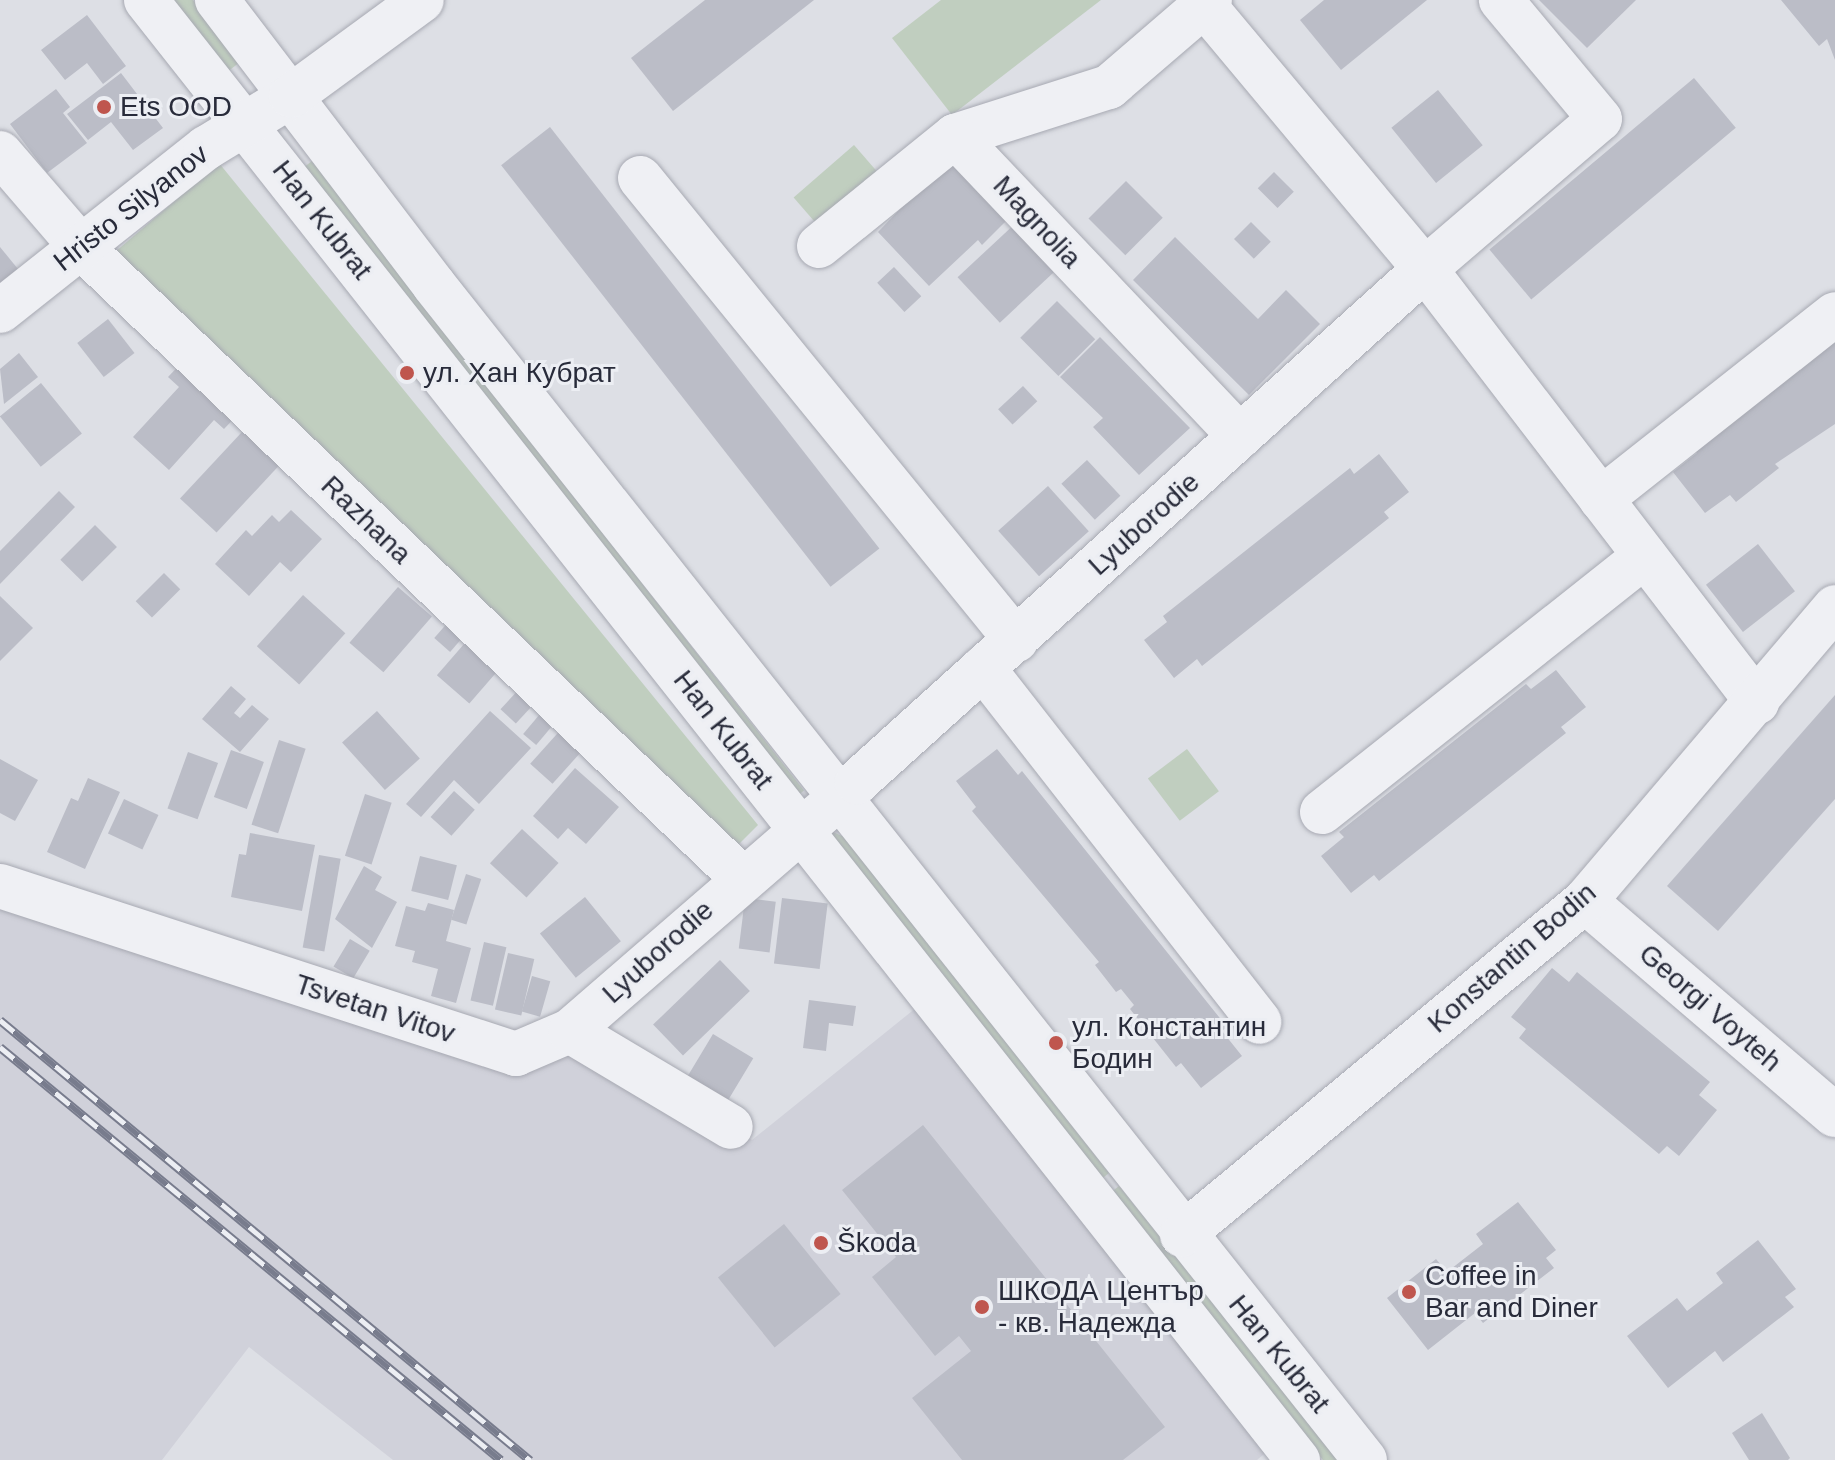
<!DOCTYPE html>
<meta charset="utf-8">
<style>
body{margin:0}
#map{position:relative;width:1835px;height:1460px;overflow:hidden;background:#dddfe5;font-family:Helvetica,sans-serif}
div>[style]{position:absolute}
.built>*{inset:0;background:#d0d1da}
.green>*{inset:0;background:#c0cebf;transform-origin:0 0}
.building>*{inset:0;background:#bbbdc7;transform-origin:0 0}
.roads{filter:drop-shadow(0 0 2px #a7a9b2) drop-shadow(0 0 2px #a7a9b2)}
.minor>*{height:44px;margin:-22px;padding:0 22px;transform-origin:22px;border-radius:22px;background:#eff0f4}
.rail>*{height:9px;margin-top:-4.5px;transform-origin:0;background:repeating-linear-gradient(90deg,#eceef3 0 18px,#787c8d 0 36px);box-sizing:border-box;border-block:2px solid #787c8d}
.dots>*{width:22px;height:22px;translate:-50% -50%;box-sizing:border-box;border:4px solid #eceef3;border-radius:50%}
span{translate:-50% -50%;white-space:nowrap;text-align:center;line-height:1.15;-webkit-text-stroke:6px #eceef3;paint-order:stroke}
.poi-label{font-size:28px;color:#282b3a}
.left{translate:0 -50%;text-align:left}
.street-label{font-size:28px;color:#282b3a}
</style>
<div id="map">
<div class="built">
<div style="clip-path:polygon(0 886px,515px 1054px,570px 1031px,752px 1140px,932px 995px,1281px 1439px,1257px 1460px,393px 1460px,249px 1347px,162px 1460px,0 1460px)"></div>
</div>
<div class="green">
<div style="clip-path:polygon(163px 0,193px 0,240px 62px,222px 76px)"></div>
<div style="clip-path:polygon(941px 0,1101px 0,952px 115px,892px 38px)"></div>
<div style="left:854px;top:145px;width:46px;height:80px;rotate:49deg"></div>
<div style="left:312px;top:161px;width:799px;height:11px;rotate:52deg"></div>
<div style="clip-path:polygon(219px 163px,758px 825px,734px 849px,108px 258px)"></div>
<div style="left:1187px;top:749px;width:53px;height:49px;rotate:53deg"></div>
<div style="clip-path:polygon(833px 832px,844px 837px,1109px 1173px,1099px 1181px,830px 834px)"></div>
<div style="left:1119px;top:1186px;width:353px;height:14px;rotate:51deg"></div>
</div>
<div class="building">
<div style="clip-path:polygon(705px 0,814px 0,673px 111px,631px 58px)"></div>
<div style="clip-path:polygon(1324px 0,1427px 0,1341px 70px,1300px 20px)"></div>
<div style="clip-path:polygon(1539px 0,1636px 0,1587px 48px)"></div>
<div style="clip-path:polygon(1781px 0,1835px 0,1835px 60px,1827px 39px,1819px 46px)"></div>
<div style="clip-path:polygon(87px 15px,126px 66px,103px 84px,87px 63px,65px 80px,41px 50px)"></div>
<div style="clip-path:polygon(121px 73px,163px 128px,133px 150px,111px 122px,88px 140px,67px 114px)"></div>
<div style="left:1694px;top:78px;width:65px;height:267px;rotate:50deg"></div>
<div style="clip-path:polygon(56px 89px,70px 107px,63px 113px,87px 143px,47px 173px,10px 124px)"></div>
<div style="left:1438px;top:90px;width:71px;height:60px;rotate:51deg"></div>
<div style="left:550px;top:127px;width:535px;height:62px;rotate:52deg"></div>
<div style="clip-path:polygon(950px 157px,1008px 219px,982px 245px,978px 240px,929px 286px,878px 232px)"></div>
<div style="left:1274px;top:172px;width:28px;height:23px;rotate:45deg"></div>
<div style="left:1126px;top:181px;width:52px;height:53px;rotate:45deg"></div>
<div style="left:1019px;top:220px;width:62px;height:84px;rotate:47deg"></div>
<div style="left:1251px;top:222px;width:28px;height:24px;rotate:45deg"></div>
<div style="clip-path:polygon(1175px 237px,1258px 319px,1286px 290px,1320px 324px,1249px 395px,1133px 280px)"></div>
<div style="clip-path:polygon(0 247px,18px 269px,0 284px)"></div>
<div style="left:894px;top:267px;width:40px;height:23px;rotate:47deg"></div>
<div style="left:1057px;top:301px;width:54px;height:52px;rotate:45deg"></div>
<div style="left:108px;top:319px;width:43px;height:39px;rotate:52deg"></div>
<div style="clip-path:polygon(1835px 335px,1835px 424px,1775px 464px,1779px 468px,1736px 502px,1730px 495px,1705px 513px,1673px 472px,1697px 453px,1692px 447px)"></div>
<div style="clip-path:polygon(1100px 337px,1190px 428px,1139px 475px,1093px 427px,1103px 418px,1060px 377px)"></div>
<div style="clip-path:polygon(19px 353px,38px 377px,4px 404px,0 369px)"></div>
<div style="clip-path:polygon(188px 356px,244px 408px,224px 429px,214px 420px,169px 470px,133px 437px,179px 387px,168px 377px)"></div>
<div style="left:41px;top:383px;width:65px;height:53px;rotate:51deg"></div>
<div style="left:1023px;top:386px;width:21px;height:34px;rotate:47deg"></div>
<div style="left:255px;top:418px;width:50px;height:110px;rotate:43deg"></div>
<div style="clip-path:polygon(1379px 454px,1409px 492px,1384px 512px,1389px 518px,1202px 666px,1197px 659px,1174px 678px,1144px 640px,1167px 622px,1163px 616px,1350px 468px,1354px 474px)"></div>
<div style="left:1087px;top:460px;width:49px;height:35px;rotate:47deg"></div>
<div style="left:1048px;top:486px;width:61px;height:67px;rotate:48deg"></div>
<div style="clip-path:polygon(59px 491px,75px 507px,0 584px,0 551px)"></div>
<div style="clip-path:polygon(291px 510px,322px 539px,291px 572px,280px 562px,249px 596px,215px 564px,246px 530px,252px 536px,272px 515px,279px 522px)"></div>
<div style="left:95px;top:525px;width:31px;height:49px;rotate:45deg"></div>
<div style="left:1758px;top:544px;width:60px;height:66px;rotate:52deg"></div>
<div style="left:164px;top:573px;width:23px;height:40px;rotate:45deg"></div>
<div style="left:398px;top:587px;width:45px;height:74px;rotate:41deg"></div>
<div style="left:303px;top:595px;width:57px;height:69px;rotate:42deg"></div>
<div style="clip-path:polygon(0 596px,33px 628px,0 661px)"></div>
<div style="left:450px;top:620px;width:21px;height:24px;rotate:41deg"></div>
<div style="left:471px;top:636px;width:43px;height:52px;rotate:41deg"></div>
<div style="clip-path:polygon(1556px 670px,1586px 707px,1561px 727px,1566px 733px,1379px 881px,1374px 875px,1351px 893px,1321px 856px,1344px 837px,1339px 832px,1526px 684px,1531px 689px)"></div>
<div style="left:523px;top:685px;width:21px;height:33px;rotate:43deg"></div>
<div style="clip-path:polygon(231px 686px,246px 699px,234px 713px,240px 718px,252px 705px,269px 719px,240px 752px,202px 719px)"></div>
<div style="clip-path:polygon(1835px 695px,1835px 799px,1718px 931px,1667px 886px)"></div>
<div style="left:545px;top:708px;width:17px;height:34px;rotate:40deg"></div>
<div style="left:377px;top:711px;width:64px;height:47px;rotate:48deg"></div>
<div style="clip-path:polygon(490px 711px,531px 748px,479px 804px,454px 780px,421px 817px,406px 804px)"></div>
<div style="left:565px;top:725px;width:30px;height:52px;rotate:42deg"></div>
<div style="left:279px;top:740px;width:28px;height:89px;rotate:18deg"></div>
<div style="clip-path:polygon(997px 749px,1018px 775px,1022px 771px,1227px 1027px,1222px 1031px,1242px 1056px,1201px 1088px,1181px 1063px,1176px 1067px,1130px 1009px,1134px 1005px,1121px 989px,1116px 992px,1095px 965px,1099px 962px,972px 811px,976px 807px,956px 781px)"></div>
<div style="left:231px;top:750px;width:35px;height:50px;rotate:20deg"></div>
<div style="left:188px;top:752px;width:32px;height:60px;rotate:20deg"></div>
<div style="clip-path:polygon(0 759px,38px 780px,15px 821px,0 813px)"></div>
<div style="clip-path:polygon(575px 768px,619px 807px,586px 844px,568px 828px,558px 839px,533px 816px)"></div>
<div style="clip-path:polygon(88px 778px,120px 792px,85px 869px,47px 852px,71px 798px,78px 801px)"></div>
<div style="left:454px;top:791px;width:28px;height:35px;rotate:42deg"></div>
<div style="left:365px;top:794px;width:28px;height:65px;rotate:18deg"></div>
<div style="left:124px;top:799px;width:38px;height:38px;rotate:25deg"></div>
<div style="left:522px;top:829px;width:50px;height:47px;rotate:43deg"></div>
<div style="clip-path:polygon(250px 833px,315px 845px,302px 911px,231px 897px,239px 854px,246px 855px)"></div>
<div style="left:319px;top:855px;width:22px;height:94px;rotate:10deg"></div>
<div style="left:420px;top:856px;width:38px;height:36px;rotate:14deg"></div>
<div style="clip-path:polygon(364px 866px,382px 877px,375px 890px,397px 902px,372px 948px,335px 919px)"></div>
<div style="left:466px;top:874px;width:16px;height:48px;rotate:18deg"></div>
<div style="left:585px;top:897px;width:57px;height:58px;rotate:51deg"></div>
<div style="left:745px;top:898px;width:31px;height:51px;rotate:7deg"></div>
<div style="left:782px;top:898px;width:46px;height:66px;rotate:7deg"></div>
<div style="clip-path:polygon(428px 903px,454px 910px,446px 941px,471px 948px,456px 1003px,431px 996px,438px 969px,412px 962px,415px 951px,395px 946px,406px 906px,425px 911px)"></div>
<div style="left:350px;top:939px;width:23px;height:32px;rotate:31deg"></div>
<div style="left:484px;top:942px;width:23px;height:60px;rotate:13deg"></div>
<div style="left:508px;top:953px;width:27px;height:58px;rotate:13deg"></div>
<div style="left:720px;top:960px;width:43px;height:93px;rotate:46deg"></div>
<div style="clip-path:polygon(1552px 968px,1569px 982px,1577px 972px,1710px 1082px,1699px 1095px,1717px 1110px,1679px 1156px,1667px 1146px,1659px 1154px,1519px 1038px,1526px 1029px,1511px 1017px)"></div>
<div style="left:532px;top:976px;width:19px;height:37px;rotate:16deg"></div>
<div style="clip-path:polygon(809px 1000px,856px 1006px,853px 1026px,829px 1023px,826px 1051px,803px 1048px)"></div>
<div style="left:713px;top:1034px;width:47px;height:61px;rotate:31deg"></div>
<div style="clip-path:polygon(923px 1125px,1165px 1427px,1123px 1460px,962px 1460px,912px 1398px,971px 1351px,959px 1336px,935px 1356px,872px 1277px,896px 1257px,842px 1190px)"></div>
<div style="clip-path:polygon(1518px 1202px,1556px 1250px,1546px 1258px,1554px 1268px,1483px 1323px,1475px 1313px,1428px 1350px,1387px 1298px,1436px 1259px,1447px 1272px,1483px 1244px,1476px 1234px)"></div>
<div style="left:784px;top:1224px;width:90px;height:85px;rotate:51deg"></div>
<div style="clip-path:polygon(1758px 1240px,1796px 1289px,1785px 1297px,1794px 1307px,1723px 1362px,1715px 1351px,1668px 1388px,1627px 1336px,1677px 1298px,1687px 1311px,1723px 1283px,1716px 1273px)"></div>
<div style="clip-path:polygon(1762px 1413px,1790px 1458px,1788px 1460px,1749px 1460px,1732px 1433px)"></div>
</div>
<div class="roads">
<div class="minor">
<div style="left:146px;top:0;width:1860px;rotate:51.73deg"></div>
<div style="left:217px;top:0;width:358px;rotate:52.7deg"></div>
<div style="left:434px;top:285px;width:1499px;rotate:51.61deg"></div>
<div style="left:1204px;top:5px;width:344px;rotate:50.1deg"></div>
<div style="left:1425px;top:269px;width:546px;rotate:52.52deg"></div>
<div style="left:955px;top:136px;width:162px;rotate:-17.7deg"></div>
<div style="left:1109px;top:87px;width:133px;rotate:-40.7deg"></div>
<div style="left:0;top:153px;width:124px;rotate:49.2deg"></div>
<div style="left:81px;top:247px;width:914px;rotate:43.67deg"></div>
<div style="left:640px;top:178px;width:596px;rotate:50.86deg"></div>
<div style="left:819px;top:246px;width:175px;rotate:-39deg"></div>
<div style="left:955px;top:136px;width:414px;rotate:46.5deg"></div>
<div style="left:0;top:311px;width:263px;rotate:-38.4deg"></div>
<div style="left:206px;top:148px;width:100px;rotate:-31.5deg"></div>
<div style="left:291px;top:96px;width:162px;rotate:-36.2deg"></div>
<div style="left:1601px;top:499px;width:298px;rotate:-38.3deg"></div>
<div style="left:983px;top:668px;width:449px;rotate:52deg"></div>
<div style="left:1322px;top:812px;width:412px;rotate:-38.4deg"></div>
<div style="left:0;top:886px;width:543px;rotate:18.03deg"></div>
<div style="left:516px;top:1054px;width:59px;rotate:-23.1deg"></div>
<div style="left:570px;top:1031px;width:380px;rotate:-40.9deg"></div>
<div style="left:857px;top:782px;width:765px;rotate:-42.09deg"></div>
<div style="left:1425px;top:269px;width:230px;rotate:-40.6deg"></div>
<div style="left:1600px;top:119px;width:155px;rotate:-129.8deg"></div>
<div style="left:1585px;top:901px;width:329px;rotate:40.6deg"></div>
<div style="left:570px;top:1031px;width:187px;rotate:30.8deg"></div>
<div style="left:1182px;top:1235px;width:523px;rotate:-39.65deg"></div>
<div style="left:1585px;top:901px;width:386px;rotate:-49.6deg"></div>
</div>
</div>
<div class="rail">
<div style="left:0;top:1020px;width:689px;rotate:39.7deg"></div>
<div style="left:0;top:1047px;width:649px;rotate:39.5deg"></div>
</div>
<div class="dots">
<div style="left:104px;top:107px;background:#bf564e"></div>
<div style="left:407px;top:373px;background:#bf564e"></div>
<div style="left:1056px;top:1043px;background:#bf564e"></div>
<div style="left:821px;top:1243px;background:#bf564e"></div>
<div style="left:1409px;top:1292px;background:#bf564e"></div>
<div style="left:982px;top:1307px;background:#bf564e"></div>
</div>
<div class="poi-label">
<span class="left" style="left:120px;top:107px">Ets OOD</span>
<span class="left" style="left:423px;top:373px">ул. Хан Кубрат</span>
<span class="left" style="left:1072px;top:1043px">ул. Константин<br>Бодин</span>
<span class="left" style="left:837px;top:1243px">Škoda</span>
<span class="left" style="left:1425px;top:1292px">Coffee in<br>Bar and Diner</span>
<span class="left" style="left:998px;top:1307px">ШКОДА Център<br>- кв. Надежда</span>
</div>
<div class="street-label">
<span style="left:131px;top:208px;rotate:-38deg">Hristo Silyanov</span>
<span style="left:322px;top:220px;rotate:52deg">Han Kubrat</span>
<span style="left:1037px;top:222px;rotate:47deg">Magnolia</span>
<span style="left:366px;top:520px;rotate:44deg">Razhana</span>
<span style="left:1144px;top:524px;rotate:-42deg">Lyuborodie</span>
<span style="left:723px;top:730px;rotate:52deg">Han Kubrat</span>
<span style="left:658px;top:952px;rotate:-42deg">Lyuborodie</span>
<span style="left:1512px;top:958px;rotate:-41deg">Konstantin Bodin</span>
<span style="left:1710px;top:1008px;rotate:41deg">Georgi Voyteh</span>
<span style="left:375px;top:1009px;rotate:18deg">Tsvetan Vitov</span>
<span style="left:1279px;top:1354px;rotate:51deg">Han Kubrat</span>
</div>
</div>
